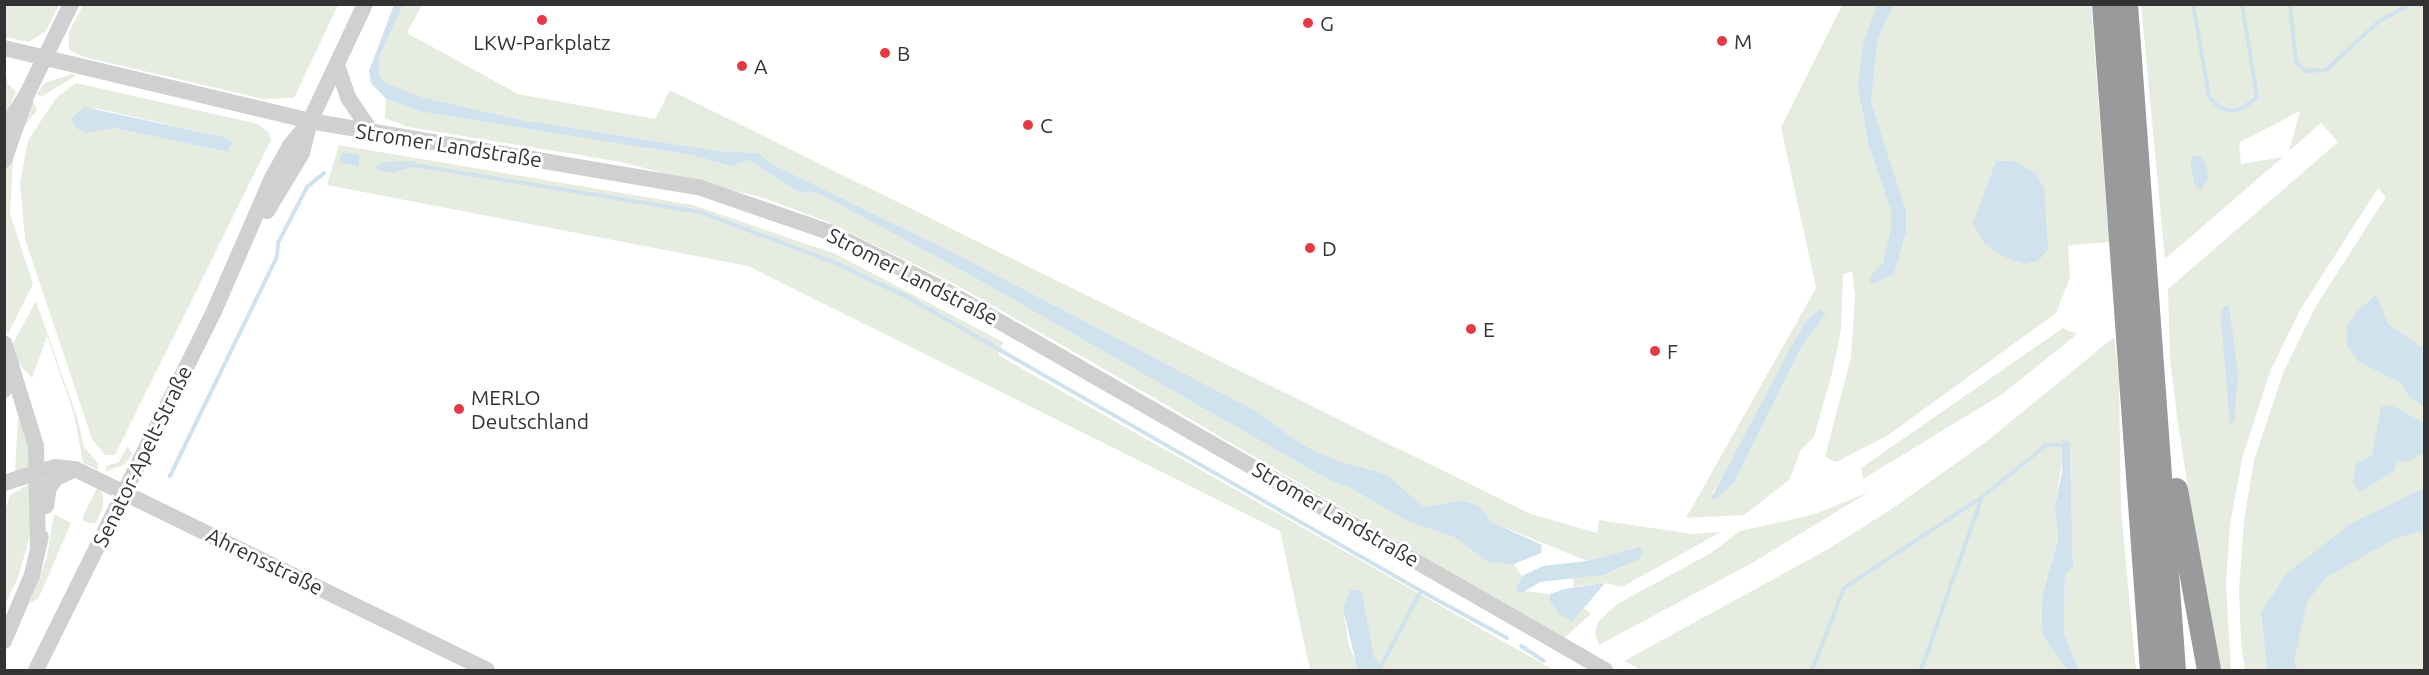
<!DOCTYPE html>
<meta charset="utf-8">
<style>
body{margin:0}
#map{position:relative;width:2429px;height:675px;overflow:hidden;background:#fff;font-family:Ubuntu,sans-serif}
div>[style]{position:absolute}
.green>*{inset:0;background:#e6ecdf}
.water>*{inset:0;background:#cfe2ee}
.stream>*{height:4px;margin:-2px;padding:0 2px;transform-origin:2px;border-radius:2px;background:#cfe2ee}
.minor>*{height:16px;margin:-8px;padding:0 8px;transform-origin:8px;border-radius:8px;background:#d0d0d0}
.highway>*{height:24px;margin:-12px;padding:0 12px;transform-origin:12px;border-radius:12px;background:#9a9a9a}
.dots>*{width:16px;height:16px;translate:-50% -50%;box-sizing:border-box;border:3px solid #fff;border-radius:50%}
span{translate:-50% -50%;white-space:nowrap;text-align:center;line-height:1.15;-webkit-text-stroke:6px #fff;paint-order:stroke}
.poi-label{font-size:21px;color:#333}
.left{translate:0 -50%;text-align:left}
.street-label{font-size:21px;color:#333}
.frame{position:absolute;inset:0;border:6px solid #333;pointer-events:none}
</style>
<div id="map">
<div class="green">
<div style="clip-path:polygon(4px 5px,5px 4px,59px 5px,46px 31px,29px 42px,5px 37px)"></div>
<div style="clip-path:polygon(83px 5px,83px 4px,338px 5px,294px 98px,263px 99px,84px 57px,69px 50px,69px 32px)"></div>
<div style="clip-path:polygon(403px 5px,422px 5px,407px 33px,518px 94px,655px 119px,670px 90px,1531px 514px,1597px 533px,1599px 520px,1692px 534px,1721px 532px,1622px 587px,1605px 583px,1574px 587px,1573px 578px,1604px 575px,1624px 567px,1642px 552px,1633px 549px,1587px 561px,1492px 522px,1479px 506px,1464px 500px,1424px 507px,1386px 474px,1338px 461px,1303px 445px,1256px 411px,960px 256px,772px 164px,758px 153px,718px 151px,522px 120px,425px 98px,385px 83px,379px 76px,379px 58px)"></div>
<div style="clip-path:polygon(evenodd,1842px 5px,1877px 5px,1861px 107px,1868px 143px,1891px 210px,1891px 229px,1889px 247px,1883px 263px,1871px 275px,1872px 283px,1894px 274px,1906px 233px,1906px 211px,1871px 101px,1878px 38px,1893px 5px,2091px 5px,2109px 242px,2068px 245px,2070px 278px,2056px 313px,1887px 436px,1836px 462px,1825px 457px,1851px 357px,1855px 296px,1852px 271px,1843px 275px,1841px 330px,1832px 373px,1814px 437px,1801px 450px,1789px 480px,1744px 515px,1686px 518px,1816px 288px,1781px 127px,1842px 5px,1826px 314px,1802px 346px,1734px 483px,1711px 494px,1723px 480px,1805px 323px,1826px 314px)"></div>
<div style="clip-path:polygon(2141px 5px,2424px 5px,2424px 670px,2273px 670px,2261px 613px,2267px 670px,2245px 670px,2241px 644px,2239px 589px,2244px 520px,2254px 460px,2283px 373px,2316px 306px,2386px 197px,2378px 188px,2300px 310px,2270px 372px,2243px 455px,2230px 525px,2226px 583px,2231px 670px,2216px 670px,2177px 417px,2170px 359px,2168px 289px,2338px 142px,2321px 123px,2289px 151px,2300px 111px,2239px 143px,2241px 164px,2283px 157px,2165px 259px)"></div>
<div style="clip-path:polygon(5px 71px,8px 84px,16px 92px,5px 116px)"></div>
<div style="clip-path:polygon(72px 74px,77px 75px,41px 97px,37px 94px,45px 83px)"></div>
<div style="clip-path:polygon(evenodd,76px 83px,258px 124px,268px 132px,271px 140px,115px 455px,105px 455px,92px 439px,25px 239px,20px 183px,28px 140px,57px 97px,76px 83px,95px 108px,223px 137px,233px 143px,227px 152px,115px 128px,97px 131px,95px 108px)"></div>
<div style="clip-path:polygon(386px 99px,423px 112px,690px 155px,732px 166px,749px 160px,800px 193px,816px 192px,972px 276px,1329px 480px,1347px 486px,1407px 521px,1454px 537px,1489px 563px,1514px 564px,1522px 576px,1515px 590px,1550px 594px,1550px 601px,1572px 621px,1582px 606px,1591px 614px,1564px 638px,1113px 374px,951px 282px,828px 222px,764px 198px,616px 161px,408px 127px,385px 118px)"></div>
<div style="clip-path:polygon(33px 101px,37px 110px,23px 128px,13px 161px,10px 214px,33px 284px,8px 334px,4px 324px,4px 169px)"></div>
<div style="clip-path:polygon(339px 145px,693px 205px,836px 254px,1003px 342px,998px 355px,1554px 670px,1384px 670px,1374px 656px,1363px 597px,1343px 609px,1349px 646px,1360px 670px,1310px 670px,1280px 531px,748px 266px,327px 185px)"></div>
<div style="clip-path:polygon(36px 301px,78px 420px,84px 447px,98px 463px,98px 470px,83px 463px,74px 414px,47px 336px,32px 378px,17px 361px,12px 345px)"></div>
<div style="clip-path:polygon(2063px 328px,2077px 334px,2004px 393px,1863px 479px,1861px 468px)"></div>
<div style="clip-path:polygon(2114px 337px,2119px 380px,2121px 509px,2136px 670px,2079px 670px,2064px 634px,2065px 573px,2073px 567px,2070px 443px,2064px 451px,2055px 505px,2058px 539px,2043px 592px,2041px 617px,2043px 636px,2067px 670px,1641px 670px,1624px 661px,1830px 548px,1893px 508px,1987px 441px)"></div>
<div style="clip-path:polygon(21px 415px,33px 468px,15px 473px,18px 417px)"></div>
<div style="clip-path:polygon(128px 446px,132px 454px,125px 464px,105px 472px,107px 465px,118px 463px)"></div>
<div style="clip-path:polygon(35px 481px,29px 540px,17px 580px,5px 604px,5px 511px,10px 495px)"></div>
<div style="clip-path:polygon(98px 486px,103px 495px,103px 507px,96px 523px,90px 523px,83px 521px,83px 516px)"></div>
<div style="clip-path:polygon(1869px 492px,1752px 563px,1599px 645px,1595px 633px,1598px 622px,1617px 604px,1711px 553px,1740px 531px,1815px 514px)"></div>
<div style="clip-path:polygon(54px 514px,71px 523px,39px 597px,32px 603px,30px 601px,47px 557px)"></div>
</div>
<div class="water">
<div style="clip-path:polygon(394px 5px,403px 5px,379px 58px,379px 76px,385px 83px,425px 98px,522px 120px,718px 151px,758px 153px,772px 164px,960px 256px,1256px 411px,1303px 445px,1338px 461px,1386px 474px,1424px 507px,1463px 500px,1479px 506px,1492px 522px,1542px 545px,1541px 553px,1514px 564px,1489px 563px,1454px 537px,1407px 521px,1347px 486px,1329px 480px,972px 276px,816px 192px,800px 193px,749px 160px,732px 166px,690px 155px,423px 112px,386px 99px,371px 83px,369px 71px)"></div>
<div style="clip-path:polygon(1877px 5px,1893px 5px,1878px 38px,1871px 101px,1906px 211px,1906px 233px,1894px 274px,1869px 285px,1871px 275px,1883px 263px,1891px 229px,1891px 210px,1868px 143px,1858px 87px,1863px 44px)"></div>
<div style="clip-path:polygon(84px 107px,224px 137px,233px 143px,227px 152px,115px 128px,85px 133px,75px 127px,71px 119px)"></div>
<div style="clip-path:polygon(342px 152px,359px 155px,359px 166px,339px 163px)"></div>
<div style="clip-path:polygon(2194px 156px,2200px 156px,2205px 162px,2209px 179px,2200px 190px,2194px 183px,2190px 160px)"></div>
<div style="clip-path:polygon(415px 161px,416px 166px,391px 173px,378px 170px,376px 166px,382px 162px)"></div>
<div style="clip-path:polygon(1996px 161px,2014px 161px,2035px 173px,2044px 188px,2048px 249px,2039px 260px,2025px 264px,2000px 255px,1984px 243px,1973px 224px)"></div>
<div style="clip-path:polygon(2376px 295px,2388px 324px,2424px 349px,2424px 407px,2409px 396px,2402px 383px,2359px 362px,2347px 345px,2347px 327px,2357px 311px)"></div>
<div style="clip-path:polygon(2229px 305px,2238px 376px,2234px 421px,2230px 424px,2221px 320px,2223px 307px)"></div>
<div style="clip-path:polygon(1819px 309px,1826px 314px,1802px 346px,1734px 483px,1715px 499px,1711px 499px,1790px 349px,1805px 323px)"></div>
<div style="clip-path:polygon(2391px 405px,2424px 423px,2424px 456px,2421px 454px,2407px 462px,2397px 460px,2394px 471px,2360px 492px,2353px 482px,2356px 464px,2372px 455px,2381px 407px)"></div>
<div style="clip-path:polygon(2062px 440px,2070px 442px,2073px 568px,2065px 573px,2064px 634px,2079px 670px,2067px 670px,2043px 636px,2041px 617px,2043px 592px,2058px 540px,2055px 505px,2062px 472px)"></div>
<div style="clip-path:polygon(2424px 488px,2424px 530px,2394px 539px,2325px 578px,2307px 602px,2294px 661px,2297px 670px,2267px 670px,2261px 613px,2286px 574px,2352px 523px)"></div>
<div style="clip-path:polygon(1640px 547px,1643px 552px,1640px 559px,1604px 575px,1540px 582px,1522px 593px,1515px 590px,1522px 576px,1543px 566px,1587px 561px)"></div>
<div style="clip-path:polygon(1605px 583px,1572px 622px,1559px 614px,1550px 601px,1550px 594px,1564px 589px)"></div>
<div style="clip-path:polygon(1350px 590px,1360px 590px,1363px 597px,1374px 656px,1384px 670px,1360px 670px,1357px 667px,1343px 609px)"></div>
</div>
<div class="stream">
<div style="left:2193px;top:4px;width:94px;rotate:80.2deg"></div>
<div style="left:2209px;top:97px;width:16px;rotate:45deg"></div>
<div style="left:2220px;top:108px;width:12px;rotate:14deg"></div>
<div style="left:2232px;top:111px;width:11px;rotate:-15deg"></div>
<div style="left:2243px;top:108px;width:18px;rotate:-38deg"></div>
<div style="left:2257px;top:97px;width:94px;rotate:-99.2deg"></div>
<div style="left:2290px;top:4px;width:58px;rotate:84.1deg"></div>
<div style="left:2296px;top:62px;width:13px;rotate:42deg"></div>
<div style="left:2306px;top:71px;width:20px;rotate:-3deg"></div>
<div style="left:2326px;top:70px;width:71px;rotate:-42.7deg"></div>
<div style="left:2378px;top:22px;width:37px;rotate:-29deg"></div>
<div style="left:413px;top:165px;width:291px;rotate:9.3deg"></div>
<div style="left:700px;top:212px;width:142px;rotate:20.6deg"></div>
<div style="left:833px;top:262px;width:84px;rotate:25.3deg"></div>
<div style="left:909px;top:298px;width:590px;rotate:29.78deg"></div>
<div style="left:1421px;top:591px;width:89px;rotate:118deg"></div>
<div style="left:170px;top:476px;width:244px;rotate:-64deg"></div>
<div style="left:277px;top:257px;width:14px;rotate:-86deg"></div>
<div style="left:278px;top:243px;width:63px;rotate:-62.6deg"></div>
<div style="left:307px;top:187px;width:22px;rotate:-39deg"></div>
<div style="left:1421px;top:591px;width:98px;rotate:28.7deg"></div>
<div style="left:1521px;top:646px;width:27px;rotate:33deg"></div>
<div style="left:1812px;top:670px;width:88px;rotate:-68.7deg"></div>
<div style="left:1844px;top:588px;width:165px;rotate:-33.4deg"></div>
<div style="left:1921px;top:670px;width:183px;rotate:-70.6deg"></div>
<div style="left:1982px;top:497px;width:82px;rotate:-39.1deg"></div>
<div style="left:2046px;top:445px;width:18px"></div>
</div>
<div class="minor">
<div style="left:4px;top:48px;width:315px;rotate:13.4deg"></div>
<div style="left:310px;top:121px;width:397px;rotate:9.7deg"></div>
<div style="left:701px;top:188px;width:135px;rotate:19deg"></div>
<div style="left:829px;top:232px;width:127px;rotate:26.6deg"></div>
<div style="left:943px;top:289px;width:764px;rotate:29.92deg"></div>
<div style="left:337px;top:65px;width:36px;rotate:71deg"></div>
<div style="left:349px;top:99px;width:41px;rotate:55.9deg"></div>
<div style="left:4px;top:130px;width:43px;rotate:-57.4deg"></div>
<div style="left:27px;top:94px;width:100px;rotate:-63.9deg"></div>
<div style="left:4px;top:160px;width:63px;rotate:-70.4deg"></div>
<div style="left:267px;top:211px;width:68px;rotate:-58.9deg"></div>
<div style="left:302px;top:153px;width:33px;rotate:-76deg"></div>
<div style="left:310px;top:121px;width:129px;rotate:-64.8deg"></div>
<div style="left:4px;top:343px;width:108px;rotate:72.7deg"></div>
<div style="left:36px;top:446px;width:100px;rotate:88.9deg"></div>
<div style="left:4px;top:390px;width:28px;rotate:-77deg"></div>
<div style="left:4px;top:483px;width:53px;rotate:-17.4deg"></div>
<div style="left:55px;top:467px;width:20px;rotate:6deg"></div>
<div style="left:75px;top:469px;width:458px;rotate:26deg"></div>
<div style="left:46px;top:506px;width:18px;rotate:-81deg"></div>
<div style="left:49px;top:488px;width:12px;rotate:-55deg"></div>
<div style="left:56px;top:478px;width:21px;rotate:-25deg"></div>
<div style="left:4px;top:641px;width:72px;rotate:-67deg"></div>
<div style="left:32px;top:575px;width:39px;rotate:-77deg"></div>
<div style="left:36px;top:670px;width:403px;rotate:-63.6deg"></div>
<div style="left:215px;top:309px;width:141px;rotate:-66.5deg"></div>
<div style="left:271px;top:180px;width:38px;rotate:-61deg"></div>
<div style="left:289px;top:147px;width:33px;rotate:-51deg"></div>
</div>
<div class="highway">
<div style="left:2104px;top:4px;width:668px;rotate:85.88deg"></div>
<div style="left:2126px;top:4px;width:668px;rotate:85.88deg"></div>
<div style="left:2176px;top:490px;width:183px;rotate:79.6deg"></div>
</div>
<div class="dots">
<div style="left:542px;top:20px;background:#e63946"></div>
<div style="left:1308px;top:23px;background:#e63946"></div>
<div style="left:1722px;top:41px;background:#e63946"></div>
<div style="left:885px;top:53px;background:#e63946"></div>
<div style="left:742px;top:66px;background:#e63946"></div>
<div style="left:1028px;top:125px;background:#e63946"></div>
<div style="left:1310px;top:248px;background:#e63946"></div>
<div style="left:1471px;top:329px;background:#e63946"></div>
<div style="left:1655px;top:351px;background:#e63946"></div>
<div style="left:459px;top:409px;background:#e63946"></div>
</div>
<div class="poi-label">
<span class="left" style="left:1320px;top:23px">G</span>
<span class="left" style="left:1734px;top:41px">M</span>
<span style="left:542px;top:42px">LKW-Parkplatz</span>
<span class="left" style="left:897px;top:53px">B</span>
<span class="left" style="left:754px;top:66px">A</span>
<span class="left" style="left:1040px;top:125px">C</span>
<span class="left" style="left:1322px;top:248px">D</span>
<span class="left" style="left:1483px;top:329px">E</span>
<span class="left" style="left:1667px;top:351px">F</span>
<span class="left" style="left:471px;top:409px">MERLO<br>Deutschland</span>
</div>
<div class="street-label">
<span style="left:449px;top:145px;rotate:9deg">Stromer Landstraße</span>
<span style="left:913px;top:276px;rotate:27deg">Stromer Landstraße</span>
<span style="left:142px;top:456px;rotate:-64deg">Senator-Apelt-Straße</span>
<span style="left:1336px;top:514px;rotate:30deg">Stromer Landstraße</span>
<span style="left:265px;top:561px;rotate:26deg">Ahrensstraße</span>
</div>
<div class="frame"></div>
</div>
